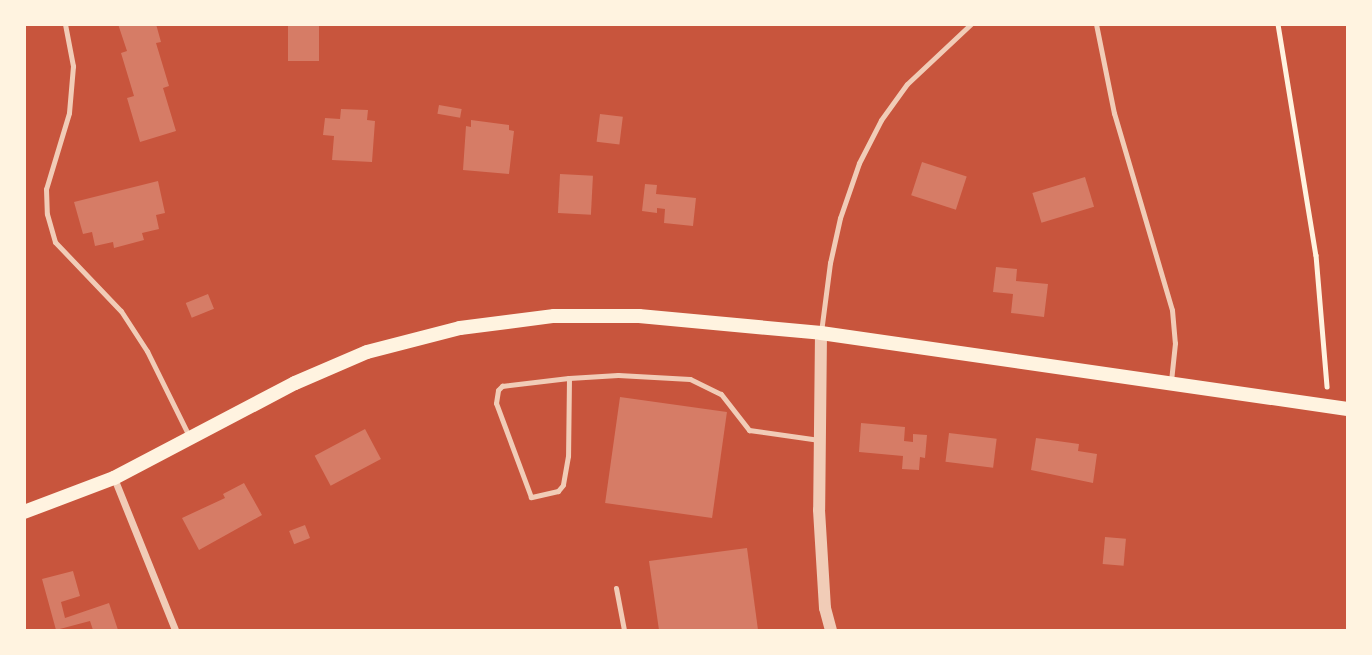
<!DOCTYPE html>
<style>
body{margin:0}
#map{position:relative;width:1372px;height:655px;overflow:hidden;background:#c8553d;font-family:"Titillium Web",sans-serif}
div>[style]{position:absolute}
.building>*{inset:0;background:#d67c66;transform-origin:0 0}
.path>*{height:4.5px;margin:-2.25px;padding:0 2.25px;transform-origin:2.25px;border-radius:2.25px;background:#fff3e0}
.service>*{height:5px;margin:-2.5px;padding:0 2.5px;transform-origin:2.5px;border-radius:2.5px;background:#f1ccb7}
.minor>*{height:7px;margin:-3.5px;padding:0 3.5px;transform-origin:3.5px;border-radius:3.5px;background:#f1ccb7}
.tertiary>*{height:12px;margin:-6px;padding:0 6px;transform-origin:6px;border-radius:6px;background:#f1ccb7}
.secondary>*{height:14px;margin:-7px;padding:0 7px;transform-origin:7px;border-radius:7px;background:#fff3e0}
span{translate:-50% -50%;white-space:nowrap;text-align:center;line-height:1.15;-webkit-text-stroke:6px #fff3e0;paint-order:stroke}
.frame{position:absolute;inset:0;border:26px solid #fff3e0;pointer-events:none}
</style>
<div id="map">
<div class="building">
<div style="clip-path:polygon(118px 24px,156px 24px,161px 42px,156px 43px,169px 86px,163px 88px,176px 131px,140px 142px,127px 98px,134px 96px,121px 53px,127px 51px)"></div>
<div style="left:288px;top:26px;width:31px;height:35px"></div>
<div style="left:439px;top:105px;width:23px;height:9px;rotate:10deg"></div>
<div style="clip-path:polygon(341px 109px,368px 110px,367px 120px,375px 121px,372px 162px,332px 160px,334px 136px,323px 135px,325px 118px,340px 119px)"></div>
<div style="left:600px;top:114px;width:23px;height:28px;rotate:7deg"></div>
<div style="clip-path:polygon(471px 120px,509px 125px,509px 130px,514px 131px,509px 174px,463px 170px,466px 126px,471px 127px)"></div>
<div style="left:922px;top:162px;width:47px;height:35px;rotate:18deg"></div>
<div style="left:560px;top:174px;width:33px;height:39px;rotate:3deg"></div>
<div style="left:1085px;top:177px;width:31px;height:55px;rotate:73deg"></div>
<div style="clip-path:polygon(158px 181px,165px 213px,156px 215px,159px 229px,142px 233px,144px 240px,114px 248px,113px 242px,95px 246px,92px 232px,83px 234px,74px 202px)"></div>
<div style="clip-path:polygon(645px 184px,657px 185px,656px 194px,696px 198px,693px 226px,664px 223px,665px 209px,657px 208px,657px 213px,642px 211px)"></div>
<div style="clip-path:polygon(996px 267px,1017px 269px,1016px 281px,1048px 284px,1044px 317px,1011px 313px,1013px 294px,993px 292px)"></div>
<div style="left:208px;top:294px;width:16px;height:24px;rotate:68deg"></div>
<div style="left:620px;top:397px;width:108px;height:107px;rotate:8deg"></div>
<div style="clip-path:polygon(861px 423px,905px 427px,904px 441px,913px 442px,913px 434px,927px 435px,925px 458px,920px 457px,919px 470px,902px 469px,903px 456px,859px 452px)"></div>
<div style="left:365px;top:429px;width:34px;height:57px;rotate:62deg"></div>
<div style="left:949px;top:433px;width:48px;height:29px;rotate:7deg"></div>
<div style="clip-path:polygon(1036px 438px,1079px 444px,1078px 451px,1097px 454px,1093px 483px,1031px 470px)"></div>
<div style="clip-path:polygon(244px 483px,262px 515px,199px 550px,182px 518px,225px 498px,223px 494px)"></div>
<div style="left:305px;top:525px;width:14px;height:17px;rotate:69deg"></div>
<div style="left:1105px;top:537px;width:21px;height:27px;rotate:5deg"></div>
<div style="clip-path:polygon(747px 548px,758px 630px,659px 630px,649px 561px)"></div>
<div style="clip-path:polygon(73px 571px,80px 596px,61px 602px,65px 618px,109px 603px,118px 630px,93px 630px,90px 621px,56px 630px,42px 579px)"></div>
</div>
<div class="path">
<div style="left:1278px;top:24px;width:234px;rotate:80.7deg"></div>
<div style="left:1316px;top:255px;width:132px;rotate:85.2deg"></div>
</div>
<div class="service">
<div style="left:65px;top:24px;width:43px;rotate:79.2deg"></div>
<div style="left:73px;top:66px;width:47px;rotate:94.9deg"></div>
<div style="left:69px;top:113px;width:79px;rotate:106.8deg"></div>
<div style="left:46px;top:189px;width:25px;rotate:88deg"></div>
<div style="left:47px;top:214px;width:29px;rotate:74deg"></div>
<div style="left:55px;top:242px;width:95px;rotate:46.3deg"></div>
<div style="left:121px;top:311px;width:48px;rotate:57deg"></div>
<div style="left:147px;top:351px;width:95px;rotate:63.7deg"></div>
<div style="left:1096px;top:24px;width:91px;rotate:78.6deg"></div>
<div style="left:1114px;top:113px;width:205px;rotate:73.6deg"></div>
<div style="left:1172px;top:310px;width:33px;rotate:85deg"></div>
<div style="left:1175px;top:343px;width:39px;rotate:96deg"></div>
<div style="left:821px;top:332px;width:70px;rotate:-82.6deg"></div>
<div style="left:830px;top:263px;width:46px;rotate:-77.5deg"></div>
<div style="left:840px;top:218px;width:58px;rotate:-70.9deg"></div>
<div style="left:859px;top:163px;width:48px;rotate:-62.9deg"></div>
<div style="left:881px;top:120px;width:44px;rotate:-54.2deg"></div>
<div style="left:907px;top:84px;width:88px;rotate:-43.2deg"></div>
<div style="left:569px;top:378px;width:78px;rotate:90.7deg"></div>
<div style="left:568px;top:456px;width:29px;rotate:100deg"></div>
<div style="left:563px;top:485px;width:8px;rotate:130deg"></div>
<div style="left:558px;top:491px;width:28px;rotate:167deg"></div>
<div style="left:531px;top:497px;width:100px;rotate:-110.4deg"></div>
<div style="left:496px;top:403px;width:13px;rotate:-81deg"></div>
<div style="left:498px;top:390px;width:6px;rotate:-45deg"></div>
<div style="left:502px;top:386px;width:67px;rotate:-6.8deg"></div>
<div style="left:569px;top:378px;width:49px;rotate:-3.5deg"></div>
<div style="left:618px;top:375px;width:72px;rotate:3.2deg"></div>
<div style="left:690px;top:379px;width:34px;rotate:26deg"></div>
<div style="left:721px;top:394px;width:46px;rotate:52.1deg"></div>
<div style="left:749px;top:430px;width:71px;rotate:8.1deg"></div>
<div style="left:616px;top:588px;width:43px;rotate:79.2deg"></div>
</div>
<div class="minor">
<div style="left:114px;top:478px;width:164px;rotate:68.1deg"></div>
</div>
<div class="tertiary">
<div style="left:821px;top:333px;width:177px;rotate:90.6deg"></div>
<div style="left:819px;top:510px;width:98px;rotate:86.5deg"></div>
<div style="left:825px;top:608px;width:23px;rotate:75deg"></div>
</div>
<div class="secondary">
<div style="left:24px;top:512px;width:96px;rotate:-20.7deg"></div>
<div style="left:114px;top:478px;width:204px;rotate:-27.7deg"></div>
<div style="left:295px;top:383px;width:78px;rotate:-23.3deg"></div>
<div style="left:367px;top:352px;width:96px;rotate:-14.5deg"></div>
<div style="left:460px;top:328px;width:95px;rotate:-7.3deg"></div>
<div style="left:554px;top:316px;width:85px"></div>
<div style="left:639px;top:316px;width:183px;rotate:5.3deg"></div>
<div style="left:821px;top:333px;width:532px;rotate:8.21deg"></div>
</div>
<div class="frame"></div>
</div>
